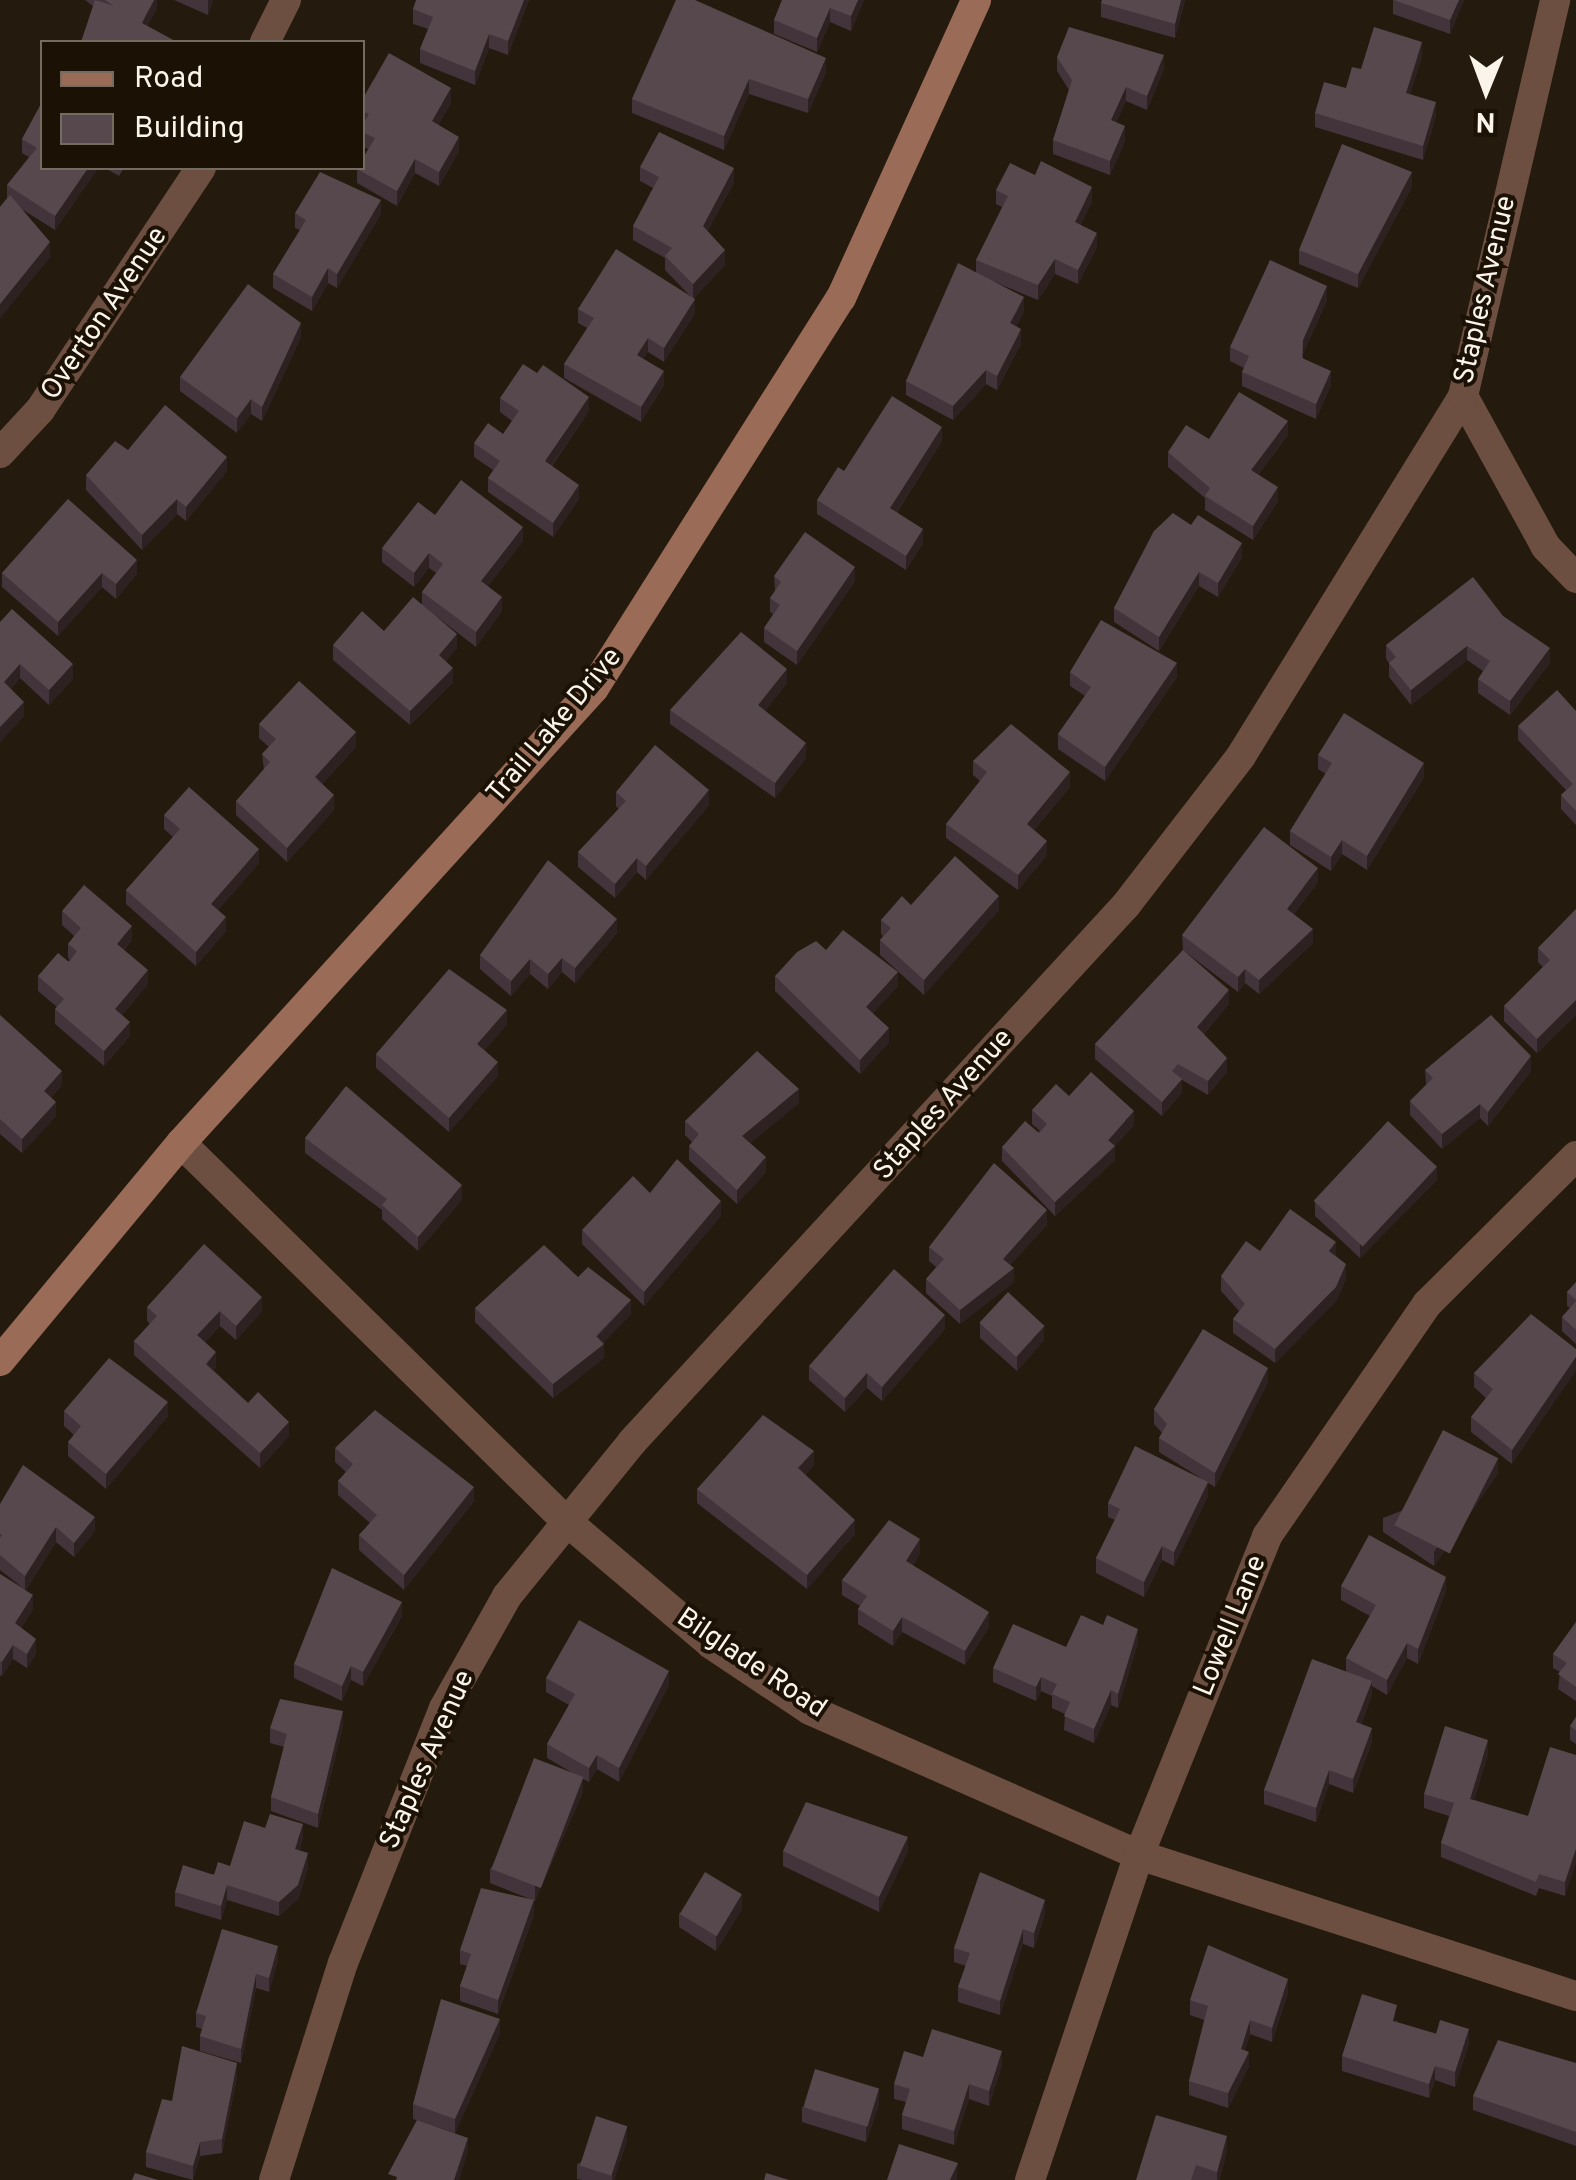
<!DOCTYPE html>
<style>
body{margin:0}
#map{position:relative;width:1576px;height:2180px;overflow:hidden;background:#241a0d;font-family:Overpass,sans-serif}
div>[style]{position:absolute}
.street>*{height:30px;margin:-15px;padding:0 15px;transform-origin:15px;border-radius:15px;background:#6c4f41}
.secondary>*{height:30px;margin:-15px;padding:0 15px;transform-origin:15px;border-radius:15px;background:#9a6b56}
.wall>*{inset:0;background:#43333b}
.shaded-wall>*{inset:0;background:#2e2121}
.building>*{inset:0;background:#57484e;transform-origin:0 0}
span{translate:-50% -50%;white-space:nowrap;text-align:center;line-height:1.15;-webkit-text-stroke:8px #1b1105;paint-order:stroke}
.street-label{font-size:28px;color:#fbf4eb}
.legend{position:absolute;left:40px;top:40px;width:325px;height:130px;box-sizing:border-box;background:#1b1105;border:2px solid #756c61;margin:0;padding:12px 18px;list-style:none;font-size:30px;color:#fbf4eb}
.legend li{display:flex;align-items:center;gap:20px;height:50px}
.legend b{width:50px;border:2px solid #756c61}
.north{position:absolute;left:1436px;top:40px;width:100px;height:100px;-webkit-text-stroke:8px #1b1105;paint-order:stroke;rotate:181deg;font-size:28px;font-weight:700;line-height:40px;text-align:center;color:#fbf4eb}
.north::after{content:'';display:block;margin:auto;width:35px;height:45px;background:#fbf4eb;clip-path:polygon(50% 0,100% 100%,50% 72%,0 100%)}
</style>
<div id="map">
<div class="street">
<div style="left:265px;top:42px;width:47px;rotate:-63.4deg"></div>
<div style="left:1463px;top:396px;width:172px;rotate:61.2deg"></div>
<div style="left:1546px;top:547px;width:43px;rotate:45.9deg"></div>
<div style="left:0;top:453px;width:59px;rotate:-47.1deg"></div>
<div style="left:40px;top:410px;width:291px;rotate:-56.4deg"></div>
<div style="left:181px;top:1143px;width:538px;rotate:44.47deg"></div>
<div style="left:565px;top:1520px;width:192px;rotate:40.3deg"></div>
<div style="left:711px;top:1644px;width:119px;rotate:33.7deg"></div>
<div style="left:810px;top:1710px;width:360px;rotate:23.8deg"></div>
<div style="left:1139px;top:1855px;width:459px;rotate:17.9deg"></div>
<div style="left:274px;top:2180px;width:228px;rotate:-72.4deg"></div>
<div style="left:343px;top:1963px;width:274px;rotate:-68.4deg"></div>
<div style="left:444px;top:1708px;width:129px;rotate:-60.6deg"></div>
<div style="left:507px;top:1596px;width:198px;rotate:-50.9deg"></div>
<div style="left:632px;top:1442px;width:730px;rotate:-47.39deg"></div>
<div style="left:1126px;top:905px;width:188px;rotate:-52.3deg"></div>
<div style="left:1241px;top:756px;width:423px;rotate:-58.3deg"></div>
<div style="left:1463px;top:396px;width:407px;rotate:-76.9deg"></div>
<div style="left:1030px;top:2180px;width:343px;rotate:-71.5deg"></div>
<div style="left:1139px;top:1855px;width:344px;rotate:-68.1deg"></div>
<div style="left:1267px;top:1536px;width:282px;rotate:-55.4deg"></div>
<div style="left:1427px;top:1304px;width:210px;rotate:-44.8deg"></div>
</div>
<div class="secondary">
<div style="left:0;top:1361px;width:283px;rotate:-50.3deg"></div>
<div style="left:181px;top:1143px;width:614px;rotate:-47.77deg"></div>
<div style="left:594px;top:688px;width:462px;rotate:-57.7deg"></div>
<div style="left:841px;top:298px;width:327px;rotate:-65.6deg"></div>
</div>
<div class="wall">
<div style="clip-path:polygon(85px 0,157px 0,157px 9px,93px 6px)"></div>
<div style="clip-path:polygon(174px 0,213px 0,208px 15px)"></div>
<div style="clip-path:polygon(529px 0,508px 55px,489px 48px,475px 85px,420px 63px,420px 49px,428px 29px,413px 24px,413px 9px)"></div>
<div style="clip-path:polygon(676px 0,826px 72px,808px 113px,749px 94px,724px 150px,632px 113px,632px 99px)"></div>
<div style="clip-path:polygon(782px 0,864px 0,851px 31px,830px 22px,817px 52px,774px 34px,774px 20px)"></div>
<div style="clip-path:polygon(1185px 0,1175px 38px,1101px 17px,1101px 3px)"></div>
<div style="clip-path:polygon(1393px 0,1464px 0,1450px 34px,1393px 14px)"></div>
<div style="clip-path:polygon(1422px 56px,1410px 94px,1436px 116px,1423px 160px,1315px 127px,1315px 113px,1346px 88px,1361px 69px)"></div>
<div style="clip-path:polygon(1057px 57px,1164px 69px,1147px 110px,1126px 101px,1116px 123px,1125px 141px,1110px 175px,1053px 154px,1053px 140px,1069px 90px,1057px 71px)"></div>
<div style="clip-path:polygon(362px 100px,451px 103px,438px 125px,459px 151px,439px 186px,415px 173px,397px 206px,357px 183px,357px 169px,368px 149px,362px 146px)"></div>
<div style="clip-path:polygon(42px 102px,42px 168px,98px 168px,55px 230px,20px 208px,50px 257px,0 318px,0 207px,7px 198px,7px 185px,29px 157px,22px 153px,22px 139px)"></div>
<div style="clip-path:polygon(640px 167px,734px 183px,707px 231px,725px 265px,694px 298px,695px 313px,664px 362px,648px 352px,643px 359px,664px 385px,641px 422px,564px 378px,564px 364px,587px 328px,578px 323px,578px 309px,692px 298px,665px 270px,665px 258px,633px 240px,633px 226px,653px 188px,640px 181px)"></div>
<div style="clip-path:polygon(105px 168px,124px 168px,119px 176px)"></div>
<div style="clip-path:polygon(1035px 175px,1092px 202px,1080px 225px,1097px 247px,1078px 284px,1055px 274px,1038px 300px,992px 281px,1024px 312px,1016px 326px,1021px 344px,997px 390px,986px 384px,953px 420px,906px 395px,906px 381px,976px 272px,976px 260px,1002px 207px,996px 204px,996px 190px)"></div>
<div style="clip-path:polygon(1412px 187px,1358px 288px,1299px 264px,1299px 250px)"></div>
<div style="clip-path:polygon(295px 213px,381px 214px,337px 288px,328px 283px,312px 311px,273px 288px,273px 274px,300px 230px,295px 228px)"></div>
<div style="clip-path:polygon(1327px 300px,1303px 354px,1303px 358px,1331px 385px,1316px 419px,1242px 386px,1242px 372px,1244px 368px,1230px 361px,1230px 347px)"></div>
<div style="clip-path:polygon(301px 337px,262px 421px,251px 414px,237px 433px,180px 391px,180px 377px)"></div>
<div style="clip-path:polygon(500px 398px,589px 411px,552px 466px,579px 499px,553px 537px,488px 492px,488px 478px,493px 470px,474px 457px,474px 443px,503px 434px,512px 421px,500px 412px)"></div>
<div style="clip-path:polygon(1288px 435px,1258px 475px,1278px 501px,1253px 540px,1205px 510px,1205px 498px,1168px 467px,1168px 452px,1209px 439px)"></div>
<div style="clip-path:polygon(942px 441px,897px 512px,923px 543px,906px 570px,817px 514px,817px 500px,844px 471px)"></div>
<div style="clip-path:polygon(128px 450px,227px 471px,186px 521px,177px 514px,142px 550px,86px 490px,86px 475px)"></div>
<div style="clip-path:polygon(68px 499px,137px 574px,116px 599px,102px 587px,58px 636px,2px 587px,2px 573px)"></div>
<div style="clip-path:polygon(435px 515px,523px 541px,488px 586px,502px 611px,476px 647px,437px 617px,457px 648px,446px 661px,453px 682px,410px 725px,333px 660px,333px 645px,384px 631px,422px 605px,422px 592px,436px 573px,429px 568px,414px 587px,382px 562px,382px 548px)"></div>
<div style="clip-path:polygon(1154px 531px,1242px 557px,1218px 597px,1199px 586px,1159px 651px,1114px 622px,1114px 608px)"></div>
<div style="clip-path:polygon(774px 576px,855px 581px,797px 665px,764px 642px,764px 628px,773px 614px,770px 612px,770px 598px,775px 591px)"></div>
<div style="clip-path:polygon(1503px 616px,1550px 663px,1510px 715px,1478px 693px,1478px 679px,1483px 671px,1467px 660px,1411px 705px,1389px 677px,1389px 663px,1386px 659px,1386px 645px)"></div>
<div style="clip-path:polygon(0 622px,73px 679px,49px 705px,20px 678px,11px 689px,24px 716px,0 742px)"></div>
<div style="clip-path:polygon(1070px 672px,1177px 677px,1105px 781px,1058px 749px,1058px 734px,1085px 696px,1070px 686px)"></div>
<div style="clip-path:polygon(787px 683px,765px 711px,806px 758px,775px 798px,670px 724px,670px 710px)"></div>
<div style="clip-path:polygon(1576px 711px,1576px 825px,1561px 809px,1561px 795px,1566px 790px,1518px 740px,1518px 726px)"></div>
<div style="clip-path:polygon(259px 724px,356px 747px,322px 784px,334px 810px,287px 862px,236px 815px,236px 801px,264px 770px,262px 754px,269px 747px,259px 738px)"></div>
<div style="clip-path:polygon(1318px 755px,1424px 777px,1367px 870px,1342px 854px,1331px 871px,1290px 845px,1290px 831px,1326px 774px,1318px 769px)"></div>
<div style="clip-path:polygon(973px 761px,1070px 787px,1034px 830px,1047px 855px,1018px 890px,946px 838px,946px 824px,980px 781px,973px 775px)"></div>
<div style="clip-path:polygon(616px 792px,709px 805px,646px 880px,637px 872px,615px 898px,578px 867px,578px 852px,619px 809px,616px 806px)"></div>
<div style="clip-path:polygon(164px 815px,259px 863px,218px 910px,226px 931px,196px 966px,126px 904px,126px 890px,173px 837px,164px 829px)"></div>
<div style="clip-path:polygon(1318px 882px,1294px 914px,1313px 943px,1259px 994px,1245px 983px,1238px 992px,1184px 951px,1229px 1004px,1204px 1034px,1227px 1072px,1208px 1095px,1182px 1080px,1182px 1093px,1162px 1116px,1095px 1059px,1095px 1044px,1183px 950px,1182px 935px)"></div>
<div style="clip-path:polygon(911px 905px,999px 910px,924px 995px,880px 955px,880px 940px,883px 936px,881px 934px,881px 920px)"></div>
<div style="clip-path:polygon(1576px 909px,1576px 1015px,1537px 1053px,1504px 1021px,1504px 1006px,1543px 967px,1538px 962px,1538px 948px)"></div>
<div style="clip-path:polygon(62px 911px,132px 940px,124px 950px,148px 984px,122px 1015px,130px 1036px,104px 1066px,55px 1024px,55px 1009px,57px 1007px,38px 991px,38px 976px,70px 960px,68px 958px,68px 944px,74px 936px,62px 925px)"></div>
<div style="clip-path:polygon(617px 933px,575px 983px,562px 972px,548px 989px,530px 974px,511px 996px,480px 969px,480px 955px)"></div>
<div style="clip-path:polygon(826px 950px,898px 986px,873px 1013px,889px 1042px,860px 1074px,775px 991px,775px 976px)"></div>
<div style="clip-path:polygon(0 1015px,62px 1085px,51px 1098px,56px 1116px,22px 1153px,0 1134px)"></div>
<div style="clip-path:polygon(507px 1025px,484px 1050px,498px 1076px,449px 1132px,376px 1068px,376px 1054px)"></div>
<div style="clip-path:polygon(1425px 1070px,1531px 1071px,1488px 1126px,1480px 1118px,1442px 1149px,1410px 1115px,1410px 1101px,1426px 1085px)"></div>
<div style="clip-path:polygon(1069px 1096px,1134px 1125px,1115px 1146px,1115px 1160px,1055px 1216px,1002px 1161px,1002px 1147px,1040px 1131px,1032px 1124px,1032px 1110px)"></div>
<div style="clip-path:polygon(799px 1103px,750px 1143px,766px 1172px,737px 1204px,689px 1160px,689px 1146px,692px 1142px,685px 1135px,685px 1121px)"></div>
<div style="clip-path:polygon(305px 1138px,462px 1200px,418px 1251px,382px 1219px,382px 1210px,305px 1153px)"></div>
<div style="clip-path:polygon(1437px 1180px,1360px 1258px,1315px 1216px,1315px 1202px)"></div>
<div style="clip-path:polygon(650px 1193px,721px 1216px,644px 1306px,582px 1244px,582px 1230px)"></div>
<div style="clip-path:polygon(1047px 1225px,1010px 1265px,1014px 1282px,960px 1324px,926px 1293px,926px 1279px,936px 1267px,929px 1261px,929px 1247px)"></div>
<div style="clip-path:polygon(1260px 1251px,1335px 1256px,1346px 1279px,1336px 1301px,1275px 1363px,1233px 1333px,1233px 1319px,1239px 1311px,1221px 1291px,1221px 1276px)"></div>
<div style="clip-path:polygon(578px 1277px,631px 1314px,603px 1343px,604px 1358px,553px 1398px,475px 1322px,475px 1308px)"></div>
<div style="clip-path:polygon(1576px 1282px,1576px 1344px,1562px 1331px,1562px 1317px,1570px 1308px,1567px 1306px,1567px 1292px)"></div>
<div style="clip-path:polygon(147px 1307px,262px 1311px,236px 1340px,220px 1326px,205px 1342px,216px 1367px,213px 1370px,248px 1403px,289px 1436px,260px 1468px,134px 1355px,134px 1341px,150px 1324px,147px 1321px)"></div>
<div style="clip-path:polygon(980px 1323px,1044px 1340px,1017px 1371px,980px 1338px)"></div>
<div style="clip-path:polygon(945px 1329px,882px 1401px,867px 1388px,845px 1412px,809px 1380px,809px 1366px)"></div>
<div style="clip-path:polygon(1576px 1349px,1512px 1464px,1471px 1432px,1471px 1417px,1486px 1398px,1474px 1387px,1474px 1373px)"></div>
<div style="clip-path:polygon(1268px 1382px,1215px 1487px,1208px 1483px,1208px 1496px,1174px 1566px,1162px 1560px,1144px 1597px,1096px 1573px,1096px 1558px,1115px 1520px,1108px 1517px,1108px 1503px,1202px 1479px,1159px 1452px,1159px 1438px,1162px 1433px,1154px 1424px,1154px 1409px)"></div>
<div style="clip-path:polygon(64px 1411px,168px 1416px,106px 1489px,68px 1456px,68px 1442px,74px 1435px,64px 1426px)"></div>
<div style="clip-path:polygon(335px 1448px,474px 1501px,404px 1590px,359px 1550px,359px 1535px,370px 1523px,338px 1495px,338px 1481px,346px 1472px,335px 1462px)"></div>
<div style="clip-path:polygon(814px 1465px,805px 1475px,855px 1534px,807px 1589px,697px 1503px,697px 1489px)"></div>
<div style="clip-path:polygon(1498px 1473px,1434px 1566px,1383px 1532px,1383px 1518px)"></div>
<div style="clip-path:polygon(0 1504px,95px 1531px,74px 1557px,56px 1542px,26px 1590px,33px 1609px,21px 1628px,36px 1654px,27px 1668px,13px 1659px,2px 1676px,0 1675px,0 1574px,23px 1588px,0 1570px)"></div>
<div style="clip-path:polygon(920px 1553px,913px 1565px,989px 1627px,965px 1665px,902px 1632px,893px 1646px,858px 1624px,858px 1609px,860px 1606px,842px 1595px,842px 1580px)"></div>
<div style="clip-path:polygon(1341px 1586px,1446px 1591px,1418px 1664px,1407px 1658px,1387px 1695px,1372px 1686px,1372px 1695px,1361px 1724px,1372px 1742px,1353px 1793px,1329px 1784px,1316px 1822px,1264px 1804px,1264px 1790px,1346px 1672px,1346px 1658px,1370px 1616px,1341px 1600px)"></div>
<div style="clip-path:polygon(402px 1616px,363px 1686px,351px 1680px,342px 1701px,294px 1678px,294px 1664px)"></div>
<div style="clip-path:polygon(1576px 1622px,1576px 1701px,1558px 1689px,1560px 1672px,1553px 1668px,1553px 1654px)"></div>
<div style="clip-path:polygon(1138px 1643px,1118px 1708px,1111px 1705px,1094px 1743px,1064px 1730px,1065px 1714px,1052px 1708px,1052px 1696px,1041px 1691px,1036px 1701px,993px 1682px,993px 1668px,1066px 1647px)"></div>
<div style="clip-path:polygon(546px 1678px,669px 1685px,619px 1782px,597px 1769px,589px 1782px,583px 1779px,583px 1792px,535px 1901px,490px 1883px,490px 1869px,576px 1775px,547px 1758px,547px 1744px,569px 1705px,546px 1692px)"></div>
<div style="clip-path:polygon(1576px 1717px,1576px 1744px,1570px 1740px,1570px 1726px)"></div>
<div style="clip-path:polygon(343px 1725px,318px 1828px,271px 1811px,271px 1797px,284px 1747px,270px 1743px,270px 1728px)"></div>
<div style="clip-path:polygon(1488px 1754px,1474px 1800px,1528px 1816px,1576px 1755px,1565px 1896px,1539px 1888px,1536px 1896px,1441px 1857px,1441px 1843px,1449px 1816px,1424px 1808px,1424px 1794px)"></div>
<div style="clip-path:polygon(303px 1838px,299px 1851px,308px 1868px,298px 1899px,279px 1916px,227px 1900px,221px 1920px,175px 1906px,175px 1892px,230px 1866px)"></div>
<div style="clip-path:polygon(783px 1851px,908px 1851px,879px 1912px,783px 1866px)"></div>
<div style="clip-path:polygon(742px 1909px,716px 1951px,679px 1927px,679px 1913px)"></div>
<div style="clip-path:polygon(1045px 1914px,1034px 1948px,1023px 1944px,1000px 2015px,958px 2002px,958px 1987px,966px 1966px,954px 1962px,954px 1948px)"></div>
<div style="clip-path:polygon(534px 1915px,498px 2014px,460px 2001px,460px 1986px,467px 1966px,460px 1964px,460px 1950px)"></div>
<div style="clip-path:polygon(278px 1960px,269px 1992px,256px 1988px,241px 2063px,200px 2051px,200px 2036px,202px 2029px,196px 2027px,196px 2013px)"></div>
<div style="clip-path:polygon(1288px 1993px,1272px 2042px,1250px 2034px,1245px 2050px,1249px 2066px,1228px 2108px,1189px 2095px,1189px 2081px,1204px 2020px,1190px 2015px,1190px 2000px)"></div>
<div style="clip-path:polygon(1397px 2020px,1397px 2022px,1469px 2043px,1455px 2087px,1435px 2080px,1429px 2098px,1342px 2071px,1342px 2056px)"></div>
<div style="clip-path:polygon(500px 2033px,455px 2133px,413px 2119px,413px 2104px)"></div>
<div style="clip-path:polygon(923px 2057px,1002px 2065px,989px 2106px,969px 2099px,954px 2145px,902px 2129px,902px 2115px,906px 2102px,894px 2099px,894px 2084px)"></div>
<div style="clip-path:polygon(1576px 2063px,1576px 2146px,1473px 2110px,1473px 2096px)"></div>
<div style="clip-path:polygon(237px 2077px,222px 2153px,200px 2156px,193px 2180px,146px 2167px,146px 2152px,172px 2101px)"></div>
<div style="clip-path:polygon(879px 2104px,866px 2142px,802px 2122px,802px 2107px)"></div>
<div style="clip-path:polygon(627px 2140px,614px 2180px,582px 2180px,577px 2179px,577px 2164px)"></div>
<div style="clip-path:polygon(1227px 2151px,1219px 2180px,1136px 2180px)"></div>
</div>
<div class="shaded-wall">
<div style="clip-path:polygon(154px 0,157px 0,157px 9px,142px 37px,142px 23px)"></div>
<div style="clip-path:polygon(208px 0,213px 0,208px 15px)"></div>
<div style="clip-path:polygon(524px 0,529px 0,508px 55px,508px 41px)"></div>
<div style="clip-path:polygon(858px 0,864px 0,851px 31px,851px 16px)"></div>
<div style="clip-path:polygon(1181px 0,1185px 0,1175px 38px,1175px 24px)"></div>
<div style="clip-path:polygon(1459px 0,1464px 0,1450px 34px,1450px 20px)"></div>
<div style="clip-path:polygon(830px 8px,830px 22px,817px 52px,817px 38px)"></div>
<div style="clip-path:polygon(489px 34px,489px 48px,475px 85px,475px 71px)"></div>
<div style="clip-path:polygon(1422px 42px,1422px 56px,1406px 107px,1406px 93px)"></div>
<div style="clip-path:polygon(1164px 55px,1164px 69px,1147px 110px,1147px 96px)"></div>
<div style="clip-path:polygon(826px 58px,826px 72px,808px 113px,808px 99px)"></div>
<div style="clip-path:polygon(749px 79px,749px 94px,724px 150px,724px 136px)"></div>
<div style="clip-path:polygon(1126px 87px,1126px 101px,1111px 135px,1111px 120px)"></div>
<div style="clip-path:polygon(451px 88px,451px 103px,432px 136px,432px 121px)"></div>
<div style="clip-path:polygon(1436px 102px,1436px 116px,1423px 160px,1423px 146px)"></div>
<div style="clip-path:polygon(1125px 126px,1125px 141px,1110px 175px,1110px 161px)"></div>
<div style="clip-path:polygon(459px 137px,459px 151px,439px 186px,439px 172px)"></div>
<div style="clip-path:polygon(415px 159px,415px 173px,397px 206px,397px 191px)"></div>
<div style="clip-path:polygon(88px 168px,98px 168px,55px 230px,55px 216px)"></div>
<div style="clip-path:polygon(734px 168px,734px 183px,703px 240px,703px 226px)"></div>
<div style="clip-path:polygon(1412px 172px,1412px 187px,1358px 288px,1358px 274px)"></div>
<div style="clip-path:polygon(1092px 187px,1092px 202px,1075px 237px,1075px 222px)"></div>
<div style="clip-path:polygon(381px 200px,381px 214px,337px 288px,337px 274px)"></div>
<div style="clip-path:polygon(1097px 233px,1097px 247px,1078px 284px,1078px 270px)"></div>
<div style="clip-path:polygon(50px 242px,50px 257px,0 318px,0 304px)"></div>
<div style="clip-path:polygon(725px 250px,725px 265px,693px 299px,693px 284px)"></div>
<div style="clip-path:polygon(1055px 259px,1055px 274px,1038px 300px,1038px 285px)"></div>
<div style="clip-path:polygon(328px 268px,328px 283px,312px 311px,312px 297px)"></div>
<div style="clip-path:polygon(1327px 286px,1327px 300px,1303px 354px,1303px 340px)"></div>
<div style="clip-path:polygon(1024px 297px,1024px 312px,1010px 338px,1010px 323px)"></div>
<div style="clip-path:polygon(695px 299px,695px 313px,664px 362px,664px 348px)"></div>
<div style="clip-path:polygon(301px 323px,301px 337px,262px 421px,262px 407px)"></div>
<div style="clip-path:polygon(1021px 329px,1021px 344px,997px 390px,997px 376px)"></div>
<div style="clip-path:polygon(648px 338px,648px 352px,637px 369px,637px 355px)"></div>
<div style="clip-path:polygon(986px 370px,986px 384px,953px 420px,953px 406px)"></div>
<div style="clip-path:polygon(664px 371px,664px 385px,641px 422px,641px 407px)"></div>
<div style="clip-path:polygon(1331px 371px,1331px 385px,1316px 419px,1316px 404px)"></div>
<div style="clip-path:polygon(589px 397px,589px 411px,545px 475px,545px 461px)"></div>
<div style="clip-path:polygon(251px 399px,251px 414px,237px 433px,237px 418px)"></div>
<div style="clip-path:polygon(1288px 421px,1288px 435px,1251px 484px,1251px 470px)"></div>
<div style="clip-path:polygon(942px 427px,942px 441px,890px 522px,890px 508px)"></div>
<div style="clip-path:polygon(227px 457px,227px 471px,186px 521px,186px 507px)"></div>
<div style="clip-path:polygon(579px 485px,579px 499px,553px 537px,553px 523px)"></div>
<div style="clip-path:polygon(1278px 487px,1278px 501px,1253px 540px,1253px 526px)"></div>
<div style="clip-path:polygon(177px 499px,177px 514px,142px 550px,142px 535px)"></div>
<div style="clip-path:polygon(523px 527px,523px 541px,481px 595px,481px 581px)"></div>
<div style="clip-path:polygon(923px 529px,923px 543px,906px 570px,906px 556px)"></div>
<div style="clip-path:polygon(1242px 543px,1242px 557px,1218px 597px,1218px 583px)"></div>
<div style="clip-path:polygon(429px 553px,429px 568px,414px 587px,414px 573px)"></div>
<div style="clip-path:polygon(137px 560px,137px 574px,116px 599px,116px 584px)"></div>
<div style="clip-path:polygon(855px 567px,855px 581px,797px 665px,797px 651px)"></div>
<div style="clip-path:polygon(1199px 572px,1199px 586px,1159px 651px,1159px 637px)"></div>
<div style="clip-path:polygon(102px 573px,102px 587px,58px 636px,58px 622px)"></div>
<div style="clip-path:polygon(502px 597px,502px 611px,476px 647px,476px 632px)"></div>
<div style="clip-path:polygon(457px 634px,457px 648px,439px 670px,439px 655px)"></div>
<div style="clip-path:polygon(1467px 646px,1467px 660px,1411px 705px,1411px 690px)"></div>
<div style="clip-path:polygon(1550px 648px,1550px 663px,1510px 715px,1510px 701px)"></div>
<div style="clip-path:polygon(1177px 663px,1177px 677px,1105px 781px,1105px 767px)"></div>
<div style="clip-path:polygon(20px 664px,20px 678px,4px 697px,4px 682px)"></div>
<div style="clip-path:polygon(73px 664px,73px 679px,49px 705px,49px 690px)"></div>
<div style="clip-path:polygon(453px 668px,453px 682px,410px 725px,410px 711px)"></div>
<div style="clip-path:polygon(787px 669px,787px 683px,758px 720px,758px 705px)"></div>
<div style="clip-path:polygon(24px 702px,24px 716px,0 742px,0 727px)"></div>
<div style="clip-path:polygon(356px 732px,356px 747px,315px 791px,315px 777px)"></div>
<div style="clip-path:polygon(806px 743px,806px 758px,775px 798px,775px 783px)"></div>
<div style="clip-path:polygon(1424px 763px,1424px 777px,1367px 870px,1367px 856px)"></div>
<div style="clip-path:polygon(1070px 772px,1070px 787px,1027px 838px,1027px 824px)"></div>
<div style="clip-path:polygon(709px 790px,709px 805px,646px 880px,646px 866px)"></div>
<div style="clip-path:polygon(334px 795px,334px 810px,287px 862px,287px 848px)"></div>
<div style="clip-path:polygon(1342px 840px,1342px 854px,1331px 871px,1331px 857px)"></div>
<div style="clip-path:polygon(1047px 841px,1047px 855px,1018px 890px,1018px 875px)"></div>
<div style="clip-path:polygon(259px 849px,259px 863px,211px 918px,211px 904px)"></div>
<div style="clip-path:polygon(637px 858px,637px 872px,615px 898px,615px 884px)"></div>
<div style="clip-path:polygon(1318px 868px,1318px 882px,1287px 923px,1287px 909px)"></div>
<div style="clip-path:polygon(999px 896px,999px 910px,924px 995px,924px 980px)"></div>
<div style="clip-path:polygon(226px 917px,226px 931px,196px 966px,196px 952px)"></div>
<div style="clip-path:polygon(617px 919px,617px 933px,575px 983px,575px 968px)"></div>
<div style="clip-path:polygon(132px 926px,132px 940px,117px 958px,117px 944px)"></div>
<div style="clip-path:polygon(1313px 929px,1313px 943px,1259px 994px,1259px 980px)"></div>
<div style="clip-path:polygon(562px 958px,562px 972px,548px 989px,548px 974px)"></div>
<div style="clip-path:polygon(530px 959px,530px 974px,511px 996px,511px 981px)"></div>
<div style="clip-path:polygon(1245px 969px,1245px 983px,1238px 992px,1238px 977px)"></div>
<div style="clip-path:polygon(148px 970px,148px 984px,115px 1023px,115px 1009px)"></div>
<div style="clip-path:polygon(898px 972px,898px 986px,866px 1021px,866px 1007px)"></div>
<div style="clip-path:polygon(1229px 990px,1229px 1004px,1197px 1042px,1197px 1027px)"></div>
<div style="clip-path:polygon(1576px 1000px,1576px 1015px,1537px 1053px,1537px 1039px)"></div>
<div style="clip-path:polygon(507px 1010px,507px 1025px,477px 1059px,477px 1044px)"></div>
<div style="clip-path:polygon(130px 1022px,130px 1036px,104px 1066px,104px 1051px)"></div>
<div style="clip-path:polygon(889px 1028px,889px 1042px,860px 1074px,860px 1060px)"></div>
<div style="clip-path:polygon(1531px 1056px,1531px 1071px,1488px 1126px,1488px 1112px)"></div>
<div style="clip-path:polygon(1227px 1058px,1227px 1072px,1208px 1095px,1208px 1081px)"></div>
<div style="clip-path:polygon(498px 1062px,498px 1076px,449px 1132px,449px 1118px)"></div>
<div style="clip-path:polygon(62px 1071px,62px 1085px,44px 1106px,44px 1091px)"></div>
<div style="clip-path:polygon(1182px 1079px,1182px 1093px,1162px 1116px,1162px 1102px)"></div>
<div style="clip-path:polygon(799px 1089px,799px 1103px,742px 1150px,742px 1136px)"></div>
<div style="clip-path:polygon(56px 1102px,56px 1116px,22px 1153px,22px 1139px)"></div>
<div style="clip-path:polygon(1480px 1104px,1480px 1118px,1442px 1149px,1442px 1134px)"></div>
<div style="clip-path:polygon(1134px 1111px,1134px 1125px,1113px 1148px,1115px 1146px,1115px 1160px,1055px 1216px,1055px 1202px)"></div>
<div style="clip-path:polygon(766px 1157px,766px 1172px,737px 1204px,737px 1190px)"></div>
<div style="clip-path:polygon(1437px 1166px,1437px 1180px,1360px 1258px,1360px 1243px)"></div>
<div style="clip-path:polygon(462px 1185px,462px 1200px,418px 1251px,418px 1237px)"></div>
<div style="clip-path:polygon(721px 1201px,721px 1216px,644px 1306px,644px 1292px)"></div>
<div style="clip-path:polygon(1047px 1210px,1047px 1225px,1003px 1273px,1003px 1259px)"></div>
<div style="clip-path:polygon(1336px 1242px,1336px 1256px,1329px 1251px)"></div>
<div style="clip-path:polygon(1346px 1264px,1346px 1279px,1336px 1301px,1275px 1363px,1275px 1349px)"></div>
<div style="clip-path:polygon(1014px 1268px,1014px 1282px,960px 1324px,960px 1310px)"></div>
<div style="clip-path:polygon(262px 1297px,262px 1311px,236px 1340px,236px 1326px)"></div>
<div style="clip-path:polygon(631px 1300px,631px 1314px,596px 1350px,604px 1344px,604px 1358px,553px 1398px,553px 1384px)"></div>
<div style="clip-path:polygon(220px 1311px,220px 1326px,197px 1350px,197px 1335px)"></div>
<div style="clip-path:polygon(945px 1315px,945px 1329px,882px 1401px,882px 1387px)"></div>
<div style="clip-path:polygon(1044px 1326px,1044px 1340px,1017px 1371px,1017px 1357px)"></div>
<div style="clip-path:polygon(216px 1352px,216px 1367px,206px 1378px,206px 1364px)"></div>
<div style="clip-path:polygon(1576px 1357px,1576px 1371px,1512px 1464px,1512px 1450px)"></div>
<div style="clip-path:polygon(1268px 1368px,1268px 1382px,1215px 1487px,1215px 1473px)"></div>
<div style="clip-path:polygon(867px 1373px,867px 1388px,845px 1412px,845px 1398px)"></div>
<div style="clip-path:polygon(168px 1402px,168px 1416px,106px 1489px,106px 1474px)"></div>
<div style="clip-path:polygon(289px 1422px,289px 1436px,260px 1468px,260px 1453px)"></div>
<div style="clip-path:polygon(814px 1451px,814px 1465px,798px 1483px,798px 1468px)"></div>
<div style="clip-path:polygon(1498px 1458px,1498px 1473px,1434px 1566px,1434px 1552px)"></div>
<div style="clip-path:polygon(1208px 1482px,1208px 1496px,1174px 1566px,1174px 1552px)"></div>
<div style="clip-path:polygon(474px 1487px,474px 1501px,404px 1590px,404px 1575px)"></div>
<div style="clip-path:polygon(95px 1517px,95px 1531px,74px 1557px,74px 1543px)"></div>
<div style="clip-path:polygon(855px 1520px,855px 1534px,807px 1589px,807px 1575px)"></div>
<div style="clip-path:polygon(56px 1527px,56px 1542px,25px 1591px,25px 1576px)"></div>
<div style="clip-path:polygon(920px 1539px,920px 1553px,906px 1575px,906px 1561px)"></div>
<div style="clip-path:polygon(1162px 1546px,1162px 1560px,1144px 1597px,1144px 1582px)"></div>
<div style="clip-path:polygon(1446px 1577px,1446px 1591px,1418px 1664px,1418px 1649px)"></div>
<div style="clip-path:polygon(33px 1595px,33px 1609px,15px 1637px,15px 1623px)"></div>
<div style="clip-path:polygon(402px 1602px,402px 1616px,363px 1686px,363px 1672px)"></div>
<div style="clip-path:polygon(989px 1612px,989px 1627px,965px 1665px,965px 1651px)"></div>
<div style="clip-path:polygon(902px 1617px,902px 1632px,893px 1646px,893px 1631px)"></div>
<div style="clip-path:polygon(1138px 1629px,1138px 1643px,1118px 1708px,1118px 1694px)"></div>
<div style="clip-path:polygon(36px 1639px,36px 1654px,27px 1668px,27px 1654px)"></div>
<div style="clip-path:polygon(1407px 1643px,1407px 1658px,1387px 1695px,1387px 1680px)"></div>
<div style="clip-path:polygon(13px 1645px,13px 1659px,2px 1676px,2px 1662px)"></div>
<div style="clip-path:polygon(351px 1666px,351px 1680px,342px 1701px,342px 1686px)"></div>
<div style="clip-path:polygon(669px 1671px,669px 1685px,619px 1782px,619px 1768px)"></div>
<div style="clip-path:polygon(1041px 1677px,1041px 1691px,1036px 1701px,1036px 1687px)"></div>
<div style="clip-path:polygon(1372px 1681px,1372px 1695px,1356px 1736px,1356px 1722px)"></div>
<div style="clip-path:polygon(1111px 1690px,1111px 1705px,1094px 1743px,1094px 1729px)"></div>
<div style="clip-path:polygon(343px 1711px,343px 1725px,318px 1828px,318px 1814px)"></div>
<div style="clip-path:polygon(1372px 1728px,1372px 1742px,1353px 1793px,1353px 1779px)"></div>
<div style="clip-path:polygon(1488px 1740px,1488px 1754px,1470px 1813px,1470px 1799px)"></div>
<div style="clip-path:polygon(597px 1755px,597px 1769px,589px 1782px,589px 1768px)"></div>
<div style="clip-path:polygon(1329px 1770px,1329px 1784px,1316px 1822px,1316px 1808px)"></div>
<div style="clip-path:polygon(583px 1777px,583px 1792px,535px 1901px,535px 1886px)"></div>
<div style="clip-path:polygon(303px 1824px,303px 1838px,295px 1864px,295px 1849px)"></div>
<div style="clip-path:polygon(908px 1837px,908px 1851px,879px 1912px,879px 1897px)"></div>
<div style="clip-path:polygon(1576px 1849px,1576px 1864px,1565px 1896px,1565px 1882px)"></div>
<div style="clip-path:polygon(308px 1853px,308px 1868px,298px 1899px,279px 1916px,279px 1902px)"></div>
<div style="clip-path:polygon(227px 1885px,227px 1900px,221px 1920px,221px 1906px)"></div>
<div style="clip-path:polygon(742px 1894px,742px 1909px,716px 1951px,716px 1936px)"></div>
<div style="clip-path:polygon(534px 1900px,534px 1915px,498px 2014px,498px 2000px)"></div>
<div style="clip-path:polygon(1045px 1900px,1045px 1914px,1034px 1948px,1034px 1933px)"></div>
<div style="clip-path:polygon(1023px 1929px,1023px 1944px,1000px 2015px,1000px 2001px)"></div>
<div style="clip-path:polygon(278px 1946px,278px 1960px,269px 1992px,269px 1978px)"></div>
<div style="clip-path:polygon(256px 1974px,256px 1988px,241px 2063px,241px 2049px)"></div>
<div style="clip-path:polygon(1288px 1979px,1288px 1993px,1272px 2042px,1272px 2028px)"></div>
<div style="clip-path:polygon(500px 2019px,500px 2033px,455px 2133px,455px 2119px)"></div>
<div style="clip-path:polygon(1250px 2020px,1250px 2034px,1241px 2063px,1241px 2049px)"></div>
<div style="clip-path:polygon(1469px 2029px,1469px 2043px,1455px 2087px,1455px 2072px)"></div>
<div style="clip-path:polygon(1002px 2051px,1002px 2065px,989px 2106px,989px 2091px)"></div>
<div style="clip-path:polygon(1249px 2052px,1249px 2066px,1228px 2108px,1228px 2093px)"></div>
<div style="clip-path:polygon(237px 2063px,237px 2077px,222px 2153px,222px 2139px)"></div>
<div style="clip-path:polygon(1435px 2066px,1435px 2080px,1429px 2098px,1429px 2084px)"></div>
<div style="clip-path:polygon(969px 2084px,969px 2099px,954px 2145px,954px 2131px)"></div>
<div style="clip-path:polygon(879px 2089px,879px 2104px,866px 2142px,866px 2128px)"></div>
<div style="clip-path:polygon(627px 2126px,627px 2140px,614px 2180px,612px 2180px,612px 2174px)"></div>
<div style="clip-path:polygon(1227px 2136px,1227px 2151px,1219px 2180px,1217px 2180px,1217px 2172px)"></div>
<div style="clip-path:polygon(468px 2138px,468px 2152px,459px 2180px,454px 2180px)"></div>
<div style="clip-path:polygon(200px 2142px,200px 2156px,193px 2180px,193px 2166px)"></div>
<div style="clip-path:polygon(958px 2163px,957px 2180px,950px 2180px)"></div>
</div>
<div class="building">
<div style="clip-path:polygon(95px 0,114px 6px,105px 0,154px 0,142px 23px,177px 42px,81px 42px)"></div>
<div style="clip-path:polygon(416px 0,524px 0,508px 41px,489px 34px,475px 71px,420px 49px,433px 17px,413px 9px)"></div>
<div style="clip-path:polygon(676px 0,695px 0,826px 58px,808px 99px,749px 79px,724px 136px,632px 99px)"></div>
<div style="clip-path:polygon(782px 0,858px 0,851px 16px,830px 8px,817px 38px,774px 20px)"></div>
<div style="clip-path:polygon(1102px 0,1181px 0,1175px 24px,1101px 3px)"></div>
<div style="clip-path:polygon(1394px 0,1459px 0,1450px 20px)"></div>
<div style="clip-path:polygon(1069px 27px,1164px 55px,1147px 96px,1126px 87px,1111px 120px,1125px 126px,1110px 161px,1053px 140px,1072px 80px,1057px 57px)"></div>
<div style="clip-path:polygon(1374px 27px,1422px 42px,1406px 93px,1436px 102px,1423px 146px,1315px 113px,1324px 82px,1346px 88px,1352px 67px,1361px 69px)"></div>
<div style="clip-path:polygon(389px 53px,451px 88px,432px 121px,459px 137px,439px 172px,415px 159px,397px 191px,357px 169px,362px 168px,362px 160px,375px 138px,362px 132px,362px 126px,369px 114px,362px 111px,362px 100px)"></div>
<div style="clip-path:polygon(42px 102px,42px 168px,88px 168px,55px 216px,7px 185px,37px 148px,22px 139px)"></div>
<div style="clip-path:polygon(659px 132px,734px 168px,703px 226px,725px 250px,693px 284px,665px 256px,672px 248px,633px 226px,659px 177px,640px 167px)"></div>
<div style="clip-path:polygon(1342px 144px,1412px 172px,1358px 274px,1299px 250px)"></div>
<div style="clip-path:polygon(1041px 161px,1092px 187px,1075px 222px,1097px 233px,1078px 270px,1055px 259px,1038px 285px,976px 260px,1008px 196px,996px 190px,1010px 163px,1035px 175px)"></div>
<div style="clip-path:polygon(320px 172px,381px 200px,337px 274px,328px 268px,312px 297px,273px 274px,306px 220px,295px 213px)"></div>
<div style="clip-path:polygon(10px 195px,50px 242px,0 304px,0 207px)"></div>
<div style="clip-path:polygon(616px 249px,695px 299px,664px 348px,648px 338px,637px 355px,664px 371px,641px 407px,564px 364px,594px 318px,578px 309px)"></div>
<div style="clip-path:polygon(1270px 260px,1327px 286px,1303px 340px,1302px 358px,1331px 371px,1316px 404px,1242px 372px,1249px 356px,1230px 347px)"></div>
<div style="clip-path:polygon(958px 263px,1024px 297px,1010px 323px,1021px 329px,997px 376px,986px 370px,953px 406px,906px 381px)"></div>
<div style="clip-path:polygon(248px 284px,301px 323px,262px 407px,251px 399px,237px 418px,180px 377px)"></div>
<div style="clip-path:polygon(523px 364px,537px 373px,543px 365px,589px 397px,545px 461px,579px 485px,553px 523px,488px 478px,500px 461px,474px 443px,488px 423px,503px 434px,519px 411px,500px 398px)"></div>
<div style="clip-path:polygon(1239px 392px,1288px 421px,1251px 470px,1278px 487px,1253px 526px,1205px 496px,1210px 488px,1168px 452px,1186px 425px,1209px 439px)"></div>
<div style="clip-path:polygon(892px 396px,942px 427px,890px 508px,923px 529px,906px 556px,817px 500px,838px 467px,844px 471px)"></div>
<div style="clip-path:polygon(165px 405px,227px 457px,186px 507px,177px 499px,142px 535px,86px 475px,115px 441px,128px 450px)"></div>
<div style="clip-path:polygon(461px 480px,523px 527px,481px 581px,502px 597px,476px 632px,422px 592px,443px 564px,429px 553px,414px 573px,382px 548px,418px 502px,435px 515px)"></div>
<div style="clip-path:polygon(68px 499px,137px 560px,116px 584px,102px 573px,58px 622px,2px 573px)"></div>
<div style="clip-path:polygon(1173px 513px,1191px 525px,1198px 515px,1242px 543px,1218px 583px,1199px 572px,1159px 637px,1114px 608px,1154px 531px)"></div>
<div style="clip-path:polygon(805px 532px,855px 567px,797px 651px,764px 628px,780px 605px,770px 598px,781px 582px,774px 576px)"></div>
<div style="clip-path:polygon(1473px 577px,1503px 616px,1550px 648px,1510px 701px,1478px 679px,1490px 661px,1467px 646px,1411px 690px,1389px 663px,1396px 657px,1386px 645px)"></div>
<div style="clip-path:polygon(413px 597px,457px 634px,439px 655px,453px 668px,410px 711px,333px 645px,362px 611px,384px 631px)"></div>
<div style="clip-path:polygon(12px 609px,73px 664px,49px 690px,20px 664px,4px 682px,24px 702px,0 727px,0 622px)"></div>
<div style="clip-path:polygon(1101px 620px,1177px 663px,1105px 767px,1058px 734px,1091px 687px,1070px 672px)"></div>
<div style="clip-path:polygon(741px 632px,787px 669px,758px 705px,806px 743px,775px 783px,670px 710px)"></div>
<div style="clip-path:polygon(299px 681px,356px 732px,315px 777px,334px 795px,287px 848px,236px 801px,270px 762px,262px 754px,276px 739px,259px 724px)"></div>
<div style="clip-path:polygon(1557px 690px,1576px 711px,1576px 811px,1561px 795px,1573px 784px,1518px 726px)"></div>
<div style="clip-path:polygon(1344px 713px,1424px 763px,1367px 856px,1342px 840px,1331px 857px,1290px 831px,1332px 763px,1318px 755px)"></div>
<div style="clip-path:polygon(1011px 724px,1070px 772px,1027px 824px,1047px 841px,1018px 875px,946px 824px,987px 772px,973px 761px)"></div>
<div style="clip-path:polygon(655px 745px,709px 790px,646px 866px,637px 858px,615px 884px,578px 852px,626px 801px,616px 792px)"></div>
<div style="clip-path:polygon(189px 787px,259px 849px,211px 904px,226px 917px,196px 952px,126px 890px,180px 829px,164px 815px)"></div>
<div style="clip-path:polygon(1264px 827px,1318px 868px,1287px 909px,1313px 929px,1259px 980px,1245px 969px,1238px 977px,1182px 935px)"></div>
<div style="clip-path:polygon(955px 856px,999px 896px,924px 980px,880px 940px,891px 928px,881px 920px,902px 896px,911px 905px)"></div>
<div style="clip-path:polygon(548px 860px,617px 919px,575px 968px,562px 958px,548px 974px,530px 959px,511px 981px,480px 955px)"></div>
<div style="clip-path:polygon(84px 885px,132px 926px,117px 944px,148px 970px,115px 1009px,130px 1022px,104px 1051px,55px 1009px,64px 999px,38px 976px,58px 953px,69px 962px,77px 951px,68px 944px,81px 928px,62px 911px)"></div>
<div style="clip-path:polygon(1576px 909px,1576px 1000px,1537px 1039px,1504px 1006px,1550px 960px,1538px 948px)"></div>
<div style="clip-path:polygon(843px 930px,898px 972px,866px 1007px,889px 1028px,860px 1060px,775px 976px,797px 952px,816px 941px,826px 950px)"></div>
<div style="clip-path:polygon(1183px 950px,1229px 990px,1197px 1027px,1227px 1058px,1208px 1081px,1178px 1064px,1172px 1071px,1182px 1079px,1162px 1102px,1095px 1044px)"></div>
<div style="clip-path:polygon(449px 969px,507px 1010px,477px 1044px,498px 1062px,449px 1118px,376px 1054px)"></div>
<div style="clip-path:polygon(0 1015px,62px 1071px,44px 1091px,56px 1102px,22px 1139px,0 1119px)"></div>
<div style="clip-path:polygon(1491px 1015px,1531px 1056px,1488px 1112px,1480px 1104px,1442px 1134px,1410px 1101px,1433px 1078px,1425px 1070px)"></div>
<div style="clip-path:polygon(757px 1051px,799px 1089px,742px 1136px,766px 1157px,737px 1190px,689px 1146px,699px 1134px,685px 1121px)"></div>
<div style="clip-path:polygon(1091px 1072px,1134px 1111px,1108px 1140px,1115px 1146px,1055px 1202px,1002px 1147px,1025px 1121px,1039px 1133px,1047px 1124px,1032px 1110px,1056px 1084px,1069px 1096px)"></div>
<div style="clip-path:polygon(346px 1086px,462px 1185px,418px 1237px,382px 1205px,387px 1199px,305px 1138px)"></div>
<div style="left:1388px;top:1121px;width:67px;height:109px;rotate:43deg"></div>
<div style="clip-path:polygon(677px 1159px,721px 1201px,644px 1292px,582px 1230px,633px 1176px,650px 1193px)"></div>
<div style="clip-path:polygon(994px 1163px,1047px 1210px,1003px 1259px,1014px 1268px,960px 1310px,926px 1279px,944px 1259px,929px 1247px)"></div>
<div style="clip-path:polygon(1290px 1209px,1336px 1242px,1329px 1251px,1346px 1264px,1336px 1287px,1275px 1349px,1233px 1319px,1245px 1304px,1221px 1276px,1246px 1241px,1260px 1251px)"></div>
<div style="clip-path:polygon(204px 1244px,262px 1297px,236px 1326px,220px 1311px,197px 1335px,216px 1352px,206px 1364px,248px 1403px,258px 1392px,289px 1422px,260px 1453px,134px 1341px,157px 1316px,147px 1307px)"></div>
<div style="clip-path:polygon(544px 1245px,578px 1277px,588px 1267px,631px 1300px,596px 1336px,604px 1344px,553px 1384px,475px 1308px)"></div>
<div style="clip-path:polygon(894px 1269px,945px 1315px,882px 1387px,867px 1373px,845px 1398px,809px 1366px)"></div>
<div style="clip-path:polygon(1576px 1282px,1576px 1300px,1567px 1292px)"></div>
<div style="left:1008px;top:1292px;width:50px;height:42px;rotate:43deg"></div>
<div style="clip-path:polygon(1576px 1301px,1576px 1330px,1562px 1317px)"></div>
<div style="clip-path:polygon(1531px 1314px,1576px 1349px,1576px 1357px,1512px 1450px,1471px 1417px,1493px 1389px,1474px 1373px)"></div>
<div style="clip-path:polygon(1203px 1329px,1268px 1368px,1215px 1473px,1159px 1438px,1167px 1424px,1154px 1409px)"></div>
<div style="clip-path:polygon(109px 1358px,168px 1402px,106px 1474px,68px 1442px,81px 1426px,64px 1411px)"></div>
<div style="clip-path:polygon(375px 1410px,474px 1487px,404px 1575px,359px 1535px,377px 1515px,338px 1481px,353px 1464px,335px 1448px)"></div>
<div style="clip-path:polygon(763px 1415px,814px 1451px,798px 1468px,855px 1520px,807px 1575px,697px 1489px)"></div>
<div style="left:1443px;top:1430px;width:62px;height:107px;rotate:27deg"></div>
<div style="clip-path:polygon(1135px 1446px,1208px 1482px,1174px 1552px,1162px 1546px,1144px 1582px,1096px 1558px,1120px 1509px,1108px 1503px)"></div>
<div style="clip-path:polygon(23px 1465px,95px 1517px,74px 1543px,56px 1527px,25px 1576px,0 1555px,0 1538px,2px 1535px,0 1533px,0 1504px)"></div>
<div style="clip-path:polygon(889px 1520px,920px 1539px,906px 1561px,989px 1612px,965px 1651px,902px 1617px,893px 1631px,858px 1609px,867px 1596px,842px 1580px)"></div>
<div style="clip-path:polygon(1369px 1535px,1446px 1577px,1418px 1649px,1407px 1643px,1387px 1680px,1346px 1658px,1376px 1605px,1341px 1586px)"></div>
<div style="clip-path:polygon(332px 1568px,402px 1602px,363px 1672px,351px 1666px,342px 1686px,294px 1664px)"></div>
<div style="clip-path:polygon(0 1574px,33px 1595px,15px 1623px,36px 1639px,27px 1654px,13px 1645px,2px 1662px,0 1661px)"></div>
<div style="clip-path:polygon(1081px 1615px,1103px 1625px,1107px 1615px,1138px 1629px,1118px 1694px,1111px 1690px,1094px 1729px,1064px 1716px,1070px 1702px,1052px 1694px,1057px 1684px,1041px 1677px,1036px 1687px,993px 1668px,1013px 1624px,1066px 1647px)"></div>
<div style="clip-path:polygon(579px 1620px,669px 1671px,619px 1768px,597px 1755px,589px 1768px,547px 1744px,575px 1694px,546px 1678px)"></div>
<div style="clip-path:polygon(1576px 1622px,1576px 1687px,1558px 1674px,1567px 1663px,1553px 1654px)"></div>
<div style="clip-path:polygon(1312px 1659px,1372px 1681px,1356px 1722px,1372px 1728px,1353px 1779px,1329px 1770px,1316px 1808px,1264px 1790px)"></div>
<div style="clip-path:polygon(280px 1699px,343px 1711px,318px 1814px,271px 1797px,287px 1734px,270px 1728px)"></div>
<div style="clip-path:polygon(1576px 1717px,1576px 1730px,1570px 1726px)"></div>
<div style="clip-path:polygon(1445px 1726px,1488px 1740px,1470px 1799px,1528px 1816px,1550px 1747px,1576px 1755px,1576px 1849px,1565px 1882px,1539px 1874px,1536px 1882px,1441px 1843px,1454px 1803px,1424px 1794px)"></div>
<div style="left:534px;top:1758px;width:53px;height:119px;rotate:21deg"></div>
<div style="clip-path:polygon(806px 1802px,908px 1837px,879px 1897px,783px 1851px)"></div>
<div style="clip-path:polygon(270px 1814px,303px 1824px,295px 1849px,308px 1853px,298px 1885px,279px 1902px,227px 1885px,221px 1906px,175px 1892px,183px 1865px,214px 1875px,218px 1862px,230px 1866px,244px 1821px,265px 1828px)"></div>
<div style="left:705px;top:1872px;width:43px;height:49px;rotate:31deg"></div>
<div style="clip-path:polygon(980px 1872px,1045px 1900px,1034px 1933px,1023px 1929px,1000px 2001px,958px 1987px,970px 1953px,954px 1948px)"></div>
<div style="clip-path:polygon(481px 1888px,534px 1900px,498px 2000px,460px 1986px,471px 1954px,460px 1950px)"></div>
<div style="clip-path:polygon(222px 1929px,278px 1946px,269px 1978px,256px 1974px,241px 2049px,200px 2036px,206px 2016px,196px 2013px)"></div>
<div style="clip-path:polygon(1208px 1945px,1288px 1979px,1272px 2028px,1250px 2020px,1241px 2049px,1249px 2052px,1228px 2093px,1189px 2081px,1208px 2006px,1190px 2000px)"></div>
<div style="clip-path:polygon(1362px 1994px,1397px 2005px,1393px 2021px,1436px 2034px,1440px 2020px,1469px 2029px,1455px 2072px,1435px 2066px,1429px 2084px,1342px 2056px)"></div>
<div style="clip-path:polygon(441px 1999px,500px 2019px,455px 2119px,413px 2104px)"></div>
<div style="clip-path:polygon(932px 2029px,1002px 2051px,989px 2091px,969px 2084px,954px 2131px,902px 2115px,910px 2089px,894px 2084px,904px 2051px,923px 2057px)"></div>
<div style="clip-path:polygon(1498px 2040px,1576px 2063px,1576px 2132px,1473px 2096px)"></div>
<div style="clip-path:polygon(182px 2046px,237px 2063px,222px 2139px,200px 2142px,193px 2166px,146px 2152px,162px 2099px,172px 2101px)"></div>
<div style="left:815px;top:2069px;width:67px;height:40px;rotate:17deg"></div>
<div style="clip-path:polygon(1156px 2115px,1227px 2136px,1217px 2172px,1196px 2165px,1191px 2180px,1136px 2180px)"></div>
<div style="left:596px;top:2116px;width:33px;height:52px;rotate:18deg"></div>
<div style="clip-path:polygon(417px 2120px,468px 2138px,454px 2180px,396px 2180px,397px 2177px,388px 2174px)"></div>
<div style="clip-path:polygon(899px 2144px,958px 2163px,950px 2180px,887px 2180px)"></div>
<div style="clip-path:polygon(135px 2173px,158px 2180px,132px 2180px)"></div>
<div style="clip-path:polygon(766px 2173px,789px 2180px,764px 2180px)"></div>
</div>
<div class="street-label">
<span style="left:1486px;top:290px;rotate:-77deg">Staples Avenue</span>
<span style="left:105px;top:314px;rotate:-56deg">Overton Avenue</span>
<span style="left:555px;top:726px;rotate:-50deg">Trail Lake Drive</span>
<span style="left:944px;top:1105px;rotate:-48deg">Staples Avenue</span>
<span style="left:1231px;top:1626px;rotate:-68deg">Lowell Lane</span>
<span style="left:751px;top:1664px;rotate:34deg">Bilglade Road</span>
<span style="left:428px;top:1760px;rotate:-66deg">Staples Avenue</span>
</div>
<ul class="legend">
<li><b style="height:12px;background:#9a6b56"></b>Road</li>
<li><b style="height:28px;background:#57484e"></b>Building</li>
</ul>
<div class="north">N</div>
</div>
